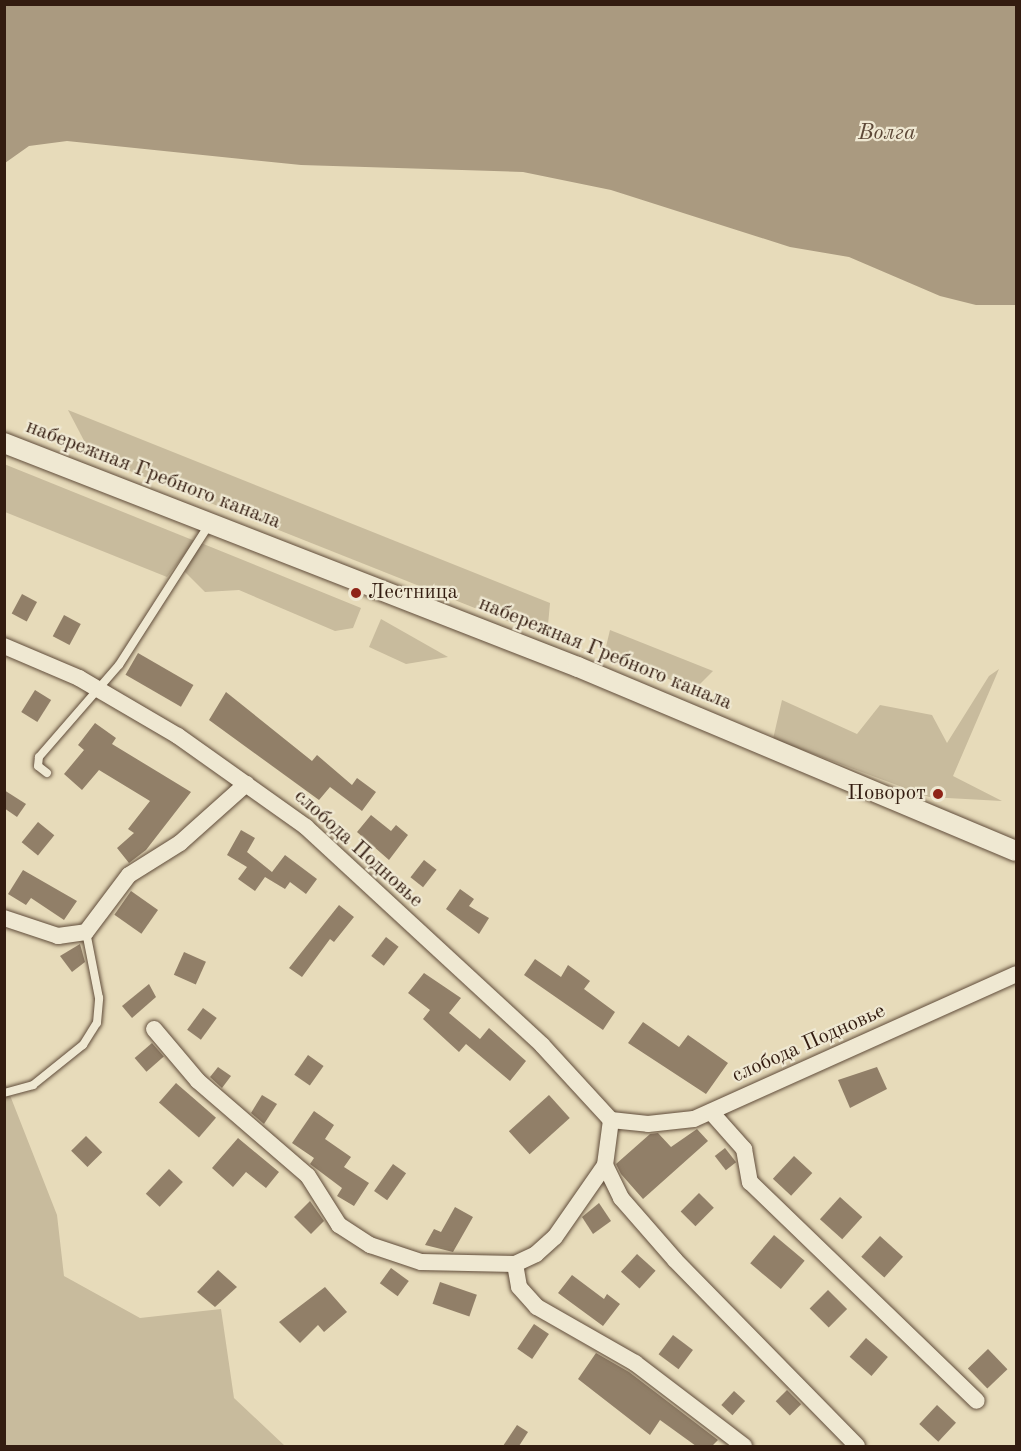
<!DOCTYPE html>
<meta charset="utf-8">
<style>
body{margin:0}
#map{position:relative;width:1021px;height:1451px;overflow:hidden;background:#e7dbba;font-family:"Old Standard TT",serif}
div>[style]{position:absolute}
.green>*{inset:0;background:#c8bb9d}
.water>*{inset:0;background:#aa9a80}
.building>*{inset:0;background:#917f68;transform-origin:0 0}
.roads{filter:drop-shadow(0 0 2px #604c3a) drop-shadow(0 0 2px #604c3a)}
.service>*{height:8px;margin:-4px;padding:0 4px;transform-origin:4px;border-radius:4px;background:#efe8d2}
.minor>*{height:16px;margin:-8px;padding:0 8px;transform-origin:8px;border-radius:8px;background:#efe8d2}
.tertiary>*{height:20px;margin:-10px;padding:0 10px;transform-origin:10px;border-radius:10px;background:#efe8d2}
.dots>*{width:16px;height:16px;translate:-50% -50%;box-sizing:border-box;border:3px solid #efe8d2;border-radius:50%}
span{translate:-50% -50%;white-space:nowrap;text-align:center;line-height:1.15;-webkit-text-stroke:4.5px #efe8d2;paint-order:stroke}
.street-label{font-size:21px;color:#331c10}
.poi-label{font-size:21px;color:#331c10}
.left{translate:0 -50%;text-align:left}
.right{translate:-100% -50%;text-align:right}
.water-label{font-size:22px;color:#5d4837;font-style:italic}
.frame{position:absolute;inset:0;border:6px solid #331c10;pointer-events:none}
</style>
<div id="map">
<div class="green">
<div style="clip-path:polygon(68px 410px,550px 603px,548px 625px,520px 626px,92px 456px)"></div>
<div style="clip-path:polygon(4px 464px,195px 541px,167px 577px,5px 512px)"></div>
<div style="clip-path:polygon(201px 543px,361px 608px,353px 628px,335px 631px,239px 590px,205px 592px,184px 571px)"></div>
<div style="clip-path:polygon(381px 619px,448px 657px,406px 664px,369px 647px)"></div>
<div style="clip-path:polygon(610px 630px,713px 671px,695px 689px,604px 655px)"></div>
<div style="clip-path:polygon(999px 669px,953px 776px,1002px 801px,929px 797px,773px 739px,782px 700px,857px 734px,880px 705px,932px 715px,947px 743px,989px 676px)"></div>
<div style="clip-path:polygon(4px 1080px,57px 1215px,64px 1276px,140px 1318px,221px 1309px,234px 1398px,285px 1446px,5px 1446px)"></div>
</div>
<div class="water">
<div style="clip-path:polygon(5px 4px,1016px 5px,1016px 305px,976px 305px,940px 296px,849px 257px,790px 247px,611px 190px,523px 172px,301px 165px,67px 141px,29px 146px,5px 163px)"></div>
</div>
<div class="building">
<div style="left:22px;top:594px;width:17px;height:22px;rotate:28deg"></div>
<div style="left:64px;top:615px;width:19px;height:24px;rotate:28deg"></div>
<div style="left:138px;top:653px;width:64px;height:25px;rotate:30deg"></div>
<div style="left:35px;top:690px;width:19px;height:26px;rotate:32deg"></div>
<div style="clip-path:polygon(226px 692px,312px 761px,317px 755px,352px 785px,357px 778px,376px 792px,362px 811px,330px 787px,319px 800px,209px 720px)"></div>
<div style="clip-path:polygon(95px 723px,116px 738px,112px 744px,191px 792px,146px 850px,129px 863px,117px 848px,134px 833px,128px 829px,150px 801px,99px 770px,82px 790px,64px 774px,84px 750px,78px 745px)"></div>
<div style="clip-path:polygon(4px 790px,26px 804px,17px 817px,4px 808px)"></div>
<div style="clip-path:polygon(371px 815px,391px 831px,396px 825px,408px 835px,389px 860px,357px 832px)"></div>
<div style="left:38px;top:822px;width:21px;height:26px;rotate:39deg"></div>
<div style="clip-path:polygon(241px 830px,255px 838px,247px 852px,272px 872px,285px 855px,317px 879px,306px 894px,290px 882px,285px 889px,265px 877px,255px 891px,238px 879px,247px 867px,227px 855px)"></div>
<div style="left:424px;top:860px;width:16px;height:22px;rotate:38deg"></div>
<div style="clip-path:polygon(23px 870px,77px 901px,64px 920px,31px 898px,26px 905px,8px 894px)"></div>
<div style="clip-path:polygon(460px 889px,474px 899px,469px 906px,489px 918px,479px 934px,446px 909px)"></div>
<div style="left:131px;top:891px;width:33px;height:29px;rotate:35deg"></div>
<div style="clip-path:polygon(339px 905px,354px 917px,334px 942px,330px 939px,302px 977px,289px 968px)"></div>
<div style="left:386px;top:937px;width:16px;height:24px;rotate:38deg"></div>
<div style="clip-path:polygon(80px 944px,85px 962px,72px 972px,60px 956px)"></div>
<div style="left:184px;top:952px;width:24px;height:25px;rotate:24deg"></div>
<div style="clip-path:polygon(535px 959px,561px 977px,568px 965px,590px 981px,584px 989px,615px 1012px,603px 1030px,524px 975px)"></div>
<div style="clip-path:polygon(424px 973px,461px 998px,449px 1013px,480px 1039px,489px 1028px,526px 1061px,510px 1081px,466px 1044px,459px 1052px,423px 1019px,430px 1010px,408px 993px)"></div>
<div style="clip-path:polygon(149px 984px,156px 997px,132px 1018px,122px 1006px)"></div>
<div style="left:203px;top:1008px;width:17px;height:27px;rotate:36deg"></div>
<div style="clip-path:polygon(643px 1022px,679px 1047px,688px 1035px,728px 1063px,706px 1094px,628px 1043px)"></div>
<div style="left:152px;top:1043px;width:18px;height:23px;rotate:49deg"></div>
<div style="left:308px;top:1055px;width:19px;height:24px;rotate:35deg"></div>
<div style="clip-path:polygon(218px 1067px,231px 1076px,222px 1088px,210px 1077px)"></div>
<div style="clip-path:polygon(877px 1067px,887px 1089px,850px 1108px,838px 1080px)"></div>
<div style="left:176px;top:1083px;width:53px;height:26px;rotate:41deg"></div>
<div style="clip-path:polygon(262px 1095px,277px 1104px,264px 1124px,251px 1113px)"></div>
<div style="left:549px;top:1095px;width:31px;height:54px;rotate:48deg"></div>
<div style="clip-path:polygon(314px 1111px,334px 1125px,325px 1139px,351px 1157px,344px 1167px,369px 1183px,354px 1206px,337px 1196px,342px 1188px,310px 1164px,314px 1158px,292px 1143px)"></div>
<div style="clip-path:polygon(697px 1129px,708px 1141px,643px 1199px,621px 1174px,616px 1164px,650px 1134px,658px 1133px,671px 1147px)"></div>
<div style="left:86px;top:1136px;width:23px;height:21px;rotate:45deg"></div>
<div style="clip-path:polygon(238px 1138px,279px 1172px,266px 1188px,246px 1172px,233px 1187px,212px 1168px)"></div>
<div style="left:725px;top:1148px;width:18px;height:13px;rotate:52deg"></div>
<div style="left:794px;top:1156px;width:25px;height:31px;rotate:43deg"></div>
<div style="left:393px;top:1164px;width:16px;height:33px;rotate:35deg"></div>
<div style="left:169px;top:1169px;width:19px;height:34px;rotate:43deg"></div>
<div style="left:699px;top:1193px;width:21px;height:26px;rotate:45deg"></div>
<div style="left:840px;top:1197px;width:30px;height:30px;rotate:42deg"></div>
<div style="clip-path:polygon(310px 1201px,324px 1221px,311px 1234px,294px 1217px)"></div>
<div style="clip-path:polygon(599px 1203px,611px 1221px,593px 1234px,582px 1217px)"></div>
<div style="clip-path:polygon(455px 1207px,473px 1217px,453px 1252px,425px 1245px,434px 1229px,441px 1232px)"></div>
<div style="left:774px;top:1235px;width:40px;height:37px;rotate:40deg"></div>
<div style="left:880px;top:1236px;width:31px;height:28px;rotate:42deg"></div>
<div style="left:637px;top:1254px;width:25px;height:24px;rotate:42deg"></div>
<div style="left:391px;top:1268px;width:22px;height:19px;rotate:36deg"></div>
<div style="clip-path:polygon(218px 1270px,237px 1287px,215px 1307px,197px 1292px)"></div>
<div style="clip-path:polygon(572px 1275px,604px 1299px,607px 1294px,620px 1304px,603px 1326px,558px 1293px)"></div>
<div style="left:440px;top:1282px;width:39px;height:23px;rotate:19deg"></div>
<div style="clip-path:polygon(325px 1287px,347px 1312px,324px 1332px,318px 1325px,300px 1343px,279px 1322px)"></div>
<div style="left:828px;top:1290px;width:27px;height:26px;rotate:45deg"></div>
<div style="left:534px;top:1324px;width:18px;height:30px;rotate:34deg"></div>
<div style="left:673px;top:1335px;width:25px;height:24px;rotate:37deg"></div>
<div style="left:866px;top:1338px;width:29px;height:25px;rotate:41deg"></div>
<div style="left:988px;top:1349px;width:28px;height:28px;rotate:46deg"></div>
<div style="clip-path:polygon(596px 1353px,629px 1372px,718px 1440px,712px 1446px,696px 1446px,660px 1420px,650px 1435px,578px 1379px)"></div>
<div style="left:787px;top:1390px;width:20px;height:16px;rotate:45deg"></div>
<div style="left:734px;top:1391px;width:15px;height:19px;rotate:42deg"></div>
<div style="left:937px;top:1405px;width:26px;height:26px;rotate:43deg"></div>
<div style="clip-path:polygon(517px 1425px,528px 1432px,519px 1446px,503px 1446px)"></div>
</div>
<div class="roads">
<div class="service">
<div style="left:47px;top:773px;width:11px;rotate:-142deg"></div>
<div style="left:38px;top:766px;width:9px;rotate:-84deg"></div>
<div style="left:39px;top:757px;width:122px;rotate:-49deg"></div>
<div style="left:119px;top:665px;width:169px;rotate:-57.3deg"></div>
<div style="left:4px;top:1093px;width:30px;rotate:-15deg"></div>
<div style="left:33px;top:1085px;width:64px;rotate:-38.7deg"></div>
<div style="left:83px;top:1045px;width:26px;rotate:-58deg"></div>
<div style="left:97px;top:1023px;width:25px;rotate:-85deg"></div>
<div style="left:99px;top:998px;width:67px;rotate:-101.1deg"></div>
</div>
<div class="minor">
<div style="left:4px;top:646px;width:82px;rotate:23.1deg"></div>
<div style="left:79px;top:678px;width:115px;rotate:30.4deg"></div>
<div style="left:178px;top:736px;width:157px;rotate:35.4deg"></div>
<div style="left:306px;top:827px;width:321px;rotate:42.7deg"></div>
<div style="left:542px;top:1045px;width:102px;rotate:47.4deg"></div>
<div style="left:611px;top:1120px;width:37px;rotate:6deg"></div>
<div style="left:648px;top:1124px;width:46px;rotate:-6.2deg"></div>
<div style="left:694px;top:1119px;width:353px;rotate:-24.2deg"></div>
<div style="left:4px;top:918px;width:57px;rotate:18.4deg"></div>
<div style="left:58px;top:936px;width:28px;rotate:-8deg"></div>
<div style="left:86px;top:932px;width:71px;rotate:-53deg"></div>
<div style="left:129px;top:875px;width:60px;rotate:-32.1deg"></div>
<div style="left:180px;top:843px;width:89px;rotate:-41.8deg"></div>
<div style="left:154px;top:1029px;width:68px;rotate:49.8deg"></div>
<div style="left:198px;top:1081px;width:145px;rotate:40.8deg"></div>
<div style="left:308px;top:1176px;width:58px;rotate:57.7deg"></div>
<div style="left:339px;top:1225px;width:37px;rotate:33deg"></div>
<div style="left:370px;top:1245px;width:54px;rotate:18.4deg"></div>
<div style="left:421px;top:1262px;width:94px;rotate:1.2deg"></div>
<div style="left:515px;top:1264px;width:23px;rotate:-25deg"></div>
<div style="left:536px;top:1254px;width:25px;rotate:-42deg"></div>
<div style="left:555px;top:1237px;width:88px;rotate:-55.2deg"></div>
<div style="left:711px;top:1112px;width:50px;rotate:48.3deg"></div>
<div style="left:744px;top:1149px;width:34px;rotate:80deg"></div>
<div style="left:750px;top:1182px;width:315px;rotate:44deg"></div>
<div style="left:611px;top:1120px;width:45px;rotate:97.6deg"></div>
<div style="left:605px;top:1165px;width:37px;rotate:64deg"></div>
<div style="left:621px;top:1198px;width:82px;rotate:48.9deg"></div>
<div style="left:675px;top:1260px;width:260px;rotate:45.6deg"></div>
<div style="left:515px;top:1264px;width:23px;rotate:80deg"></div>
<div style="left:519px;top:1287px;width:27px;rotate:48deg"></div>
<div style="left:537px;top:1307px;width:113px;rotate:29.7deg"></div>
<div style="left:635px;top:1363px;width:137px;rotate:37.3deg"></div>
</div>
<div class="tertiary">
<div style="left:4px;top:443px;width:616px;rotate:21.32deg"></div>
<div style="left:578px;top:667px;width:475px;rotate:22.8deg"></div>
</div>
</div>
<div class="dots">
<div style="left:356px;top:593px;background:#8f2418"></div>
<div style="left:938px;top:794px;background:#8f2418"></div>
</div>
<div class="street-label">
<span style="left:153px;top:475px;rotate:21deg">набережная Гребного канала</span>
<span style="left:605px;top:654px;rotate:22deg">набережная Гребного канала</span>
<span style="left:358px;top:849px;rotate:42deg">слобода Подновье</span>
<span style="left:809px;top:1044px;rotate:-24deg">слобода Подновье</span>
</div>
<div class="poi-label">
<span class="left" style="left:368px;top:593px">Лестница</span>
<span class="right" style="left:926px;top:794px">Поворот</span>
</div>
<div class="water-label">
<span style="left:887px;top:134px">Волга</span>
</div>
<div class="frame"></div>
</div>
